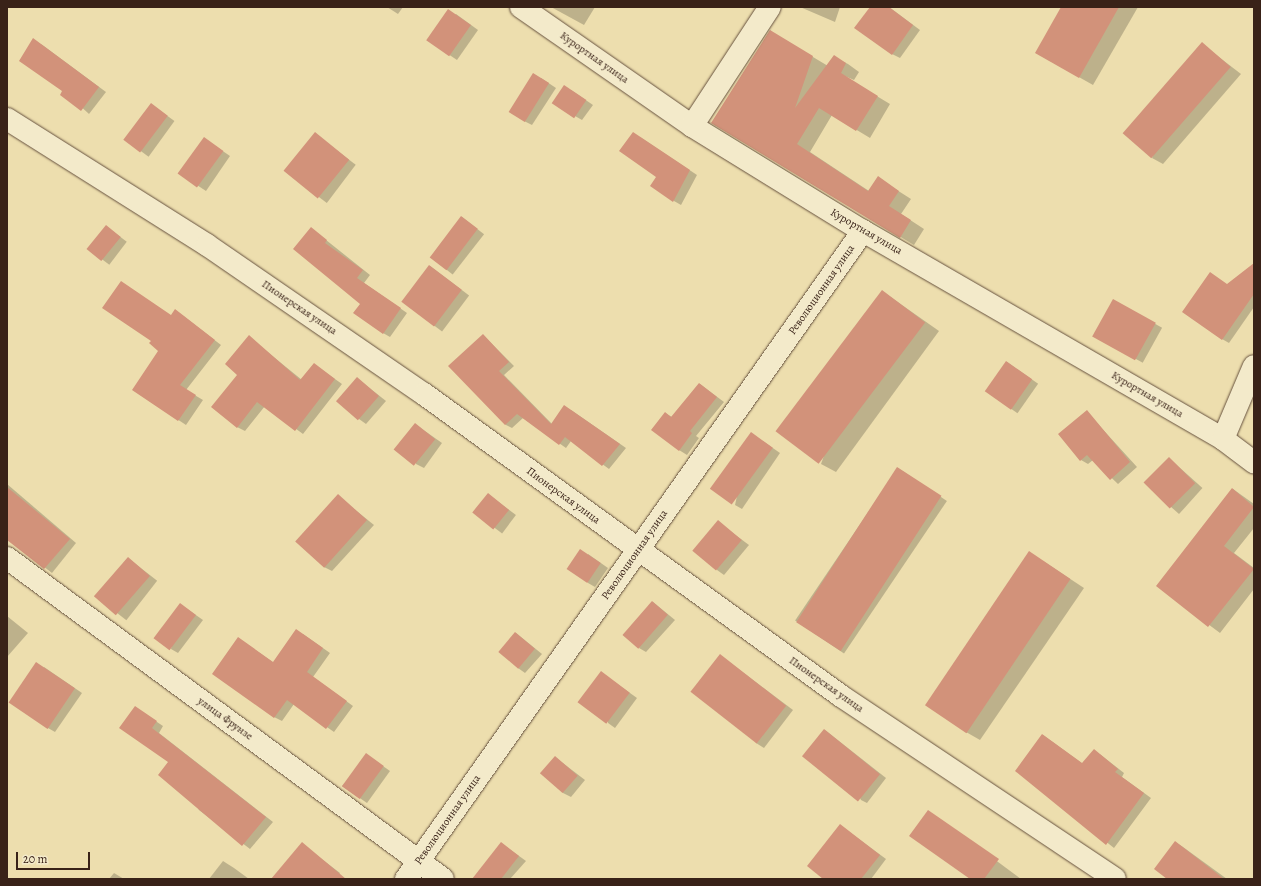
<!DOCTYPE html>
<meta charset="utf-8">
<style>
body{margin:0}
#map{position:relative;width:1261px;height:886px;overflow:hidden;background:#eddeae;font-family:Alegreya,serif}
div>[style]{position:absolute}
.shadow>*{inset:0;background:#0003;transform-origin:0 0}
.building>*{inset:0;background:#d2927a;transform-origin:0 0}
.roads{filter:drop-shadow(0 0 1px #66513e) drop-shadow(0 0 1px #66513e)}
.minor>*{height:22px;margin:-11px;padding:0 11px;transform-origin:11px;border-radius:11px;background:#f3eaca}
span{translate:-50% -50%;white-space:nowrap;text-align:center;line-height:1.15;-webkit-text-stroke:4px #f3eaca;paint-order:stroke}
.street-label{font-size:11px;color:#392218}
.frame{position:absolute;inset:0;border:8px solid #392218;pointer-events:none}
.scale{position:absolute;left:16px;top:852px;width:74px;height:18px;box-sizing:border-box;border:2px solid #392218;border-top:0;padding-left:5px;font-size:12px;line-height:14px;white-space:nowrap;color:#392218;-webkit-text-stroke:3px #f3eaca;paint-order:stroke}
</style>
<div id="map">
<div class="shadow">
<div style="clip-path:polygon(387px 7px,403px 7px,398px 14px)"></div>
<div style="clip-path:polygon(551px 7px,595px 7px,584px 25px)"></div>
<div style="clip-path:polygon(800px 7px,840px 7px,835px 22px)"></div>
<div style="clip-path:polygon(871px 7px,889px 7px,920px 30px,900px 58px,892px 54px)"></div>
<div style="clip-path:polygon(1062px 7px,1138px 7px,1093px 85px,1036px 53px)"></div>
<div style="clip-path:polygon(456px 14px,478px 30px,457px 60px,427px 40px)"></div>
<div style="clip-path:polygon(783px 39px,828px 66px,834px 57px,848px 64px,859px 72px,854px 80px,840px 74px,890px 104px,870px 138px,832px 115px,810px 152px,869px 191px,878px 178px,911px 199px,901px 214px,924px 229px,914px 245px,712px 123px)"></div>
<div style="clip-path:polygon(41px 44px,106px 92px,89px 114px,64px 91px)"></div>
<div style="clip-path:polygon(1202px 44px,1241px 74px,1163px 164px,1152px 158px)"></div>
<div style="clip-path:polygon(541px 78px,556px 88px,532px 125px,524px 121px)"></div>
<div style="clip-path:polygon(571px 90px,593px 105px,582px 120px,575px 116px)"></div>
<div style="left:151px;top:104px;width:29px;height:44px;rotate:36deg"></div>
<div style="left:315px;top:134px;width:51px;height:48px;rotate:37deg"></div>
<div style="clip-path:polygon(640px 137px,697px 175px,681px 205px,674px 201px)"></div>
<div style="clip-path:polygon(211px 143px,230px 156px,206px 191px,180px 174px)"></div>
<div style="left:462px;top:217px;width:28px;height:51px;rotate:38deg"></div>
<div style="left:106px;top:226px;width:26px;height:29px;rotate:37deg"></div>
<div style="clip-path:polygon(311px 228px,370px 275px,364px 283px,407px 313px,390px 337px,383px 333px)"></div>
<div style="clip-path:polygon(1254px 265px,1254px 307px,1229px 343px,1222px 339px,1228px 285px)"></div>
<div style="left:430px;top:266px;width:49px;height:45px;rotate:37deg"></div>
<div style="clip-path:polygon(882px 291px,939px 331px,836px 472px,821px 464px)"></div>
<div style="left:1114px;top:301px;width:55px;height:40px;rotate:29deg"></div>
<div style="clip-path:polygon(182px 315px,221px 345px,186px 390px,203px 400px,186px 425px,133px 390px,160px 351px,152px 340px,171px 316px)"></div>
<div style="clip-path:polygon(483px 335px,514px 366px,504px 375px,552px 424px,571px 410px,626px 448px,609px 469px,571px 441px,566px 448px,523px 418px,512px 428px,506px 425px,450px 366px)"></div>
<div style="clip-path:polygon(249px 337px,302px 380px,314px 364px,342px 384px,303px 434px,265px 406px,245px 431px,237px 427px,239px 375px)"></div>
<div style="left:1007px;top:362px;width:38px;height:36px;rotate:35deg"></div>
<div style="clip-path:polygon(357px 378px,386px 401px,366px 424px,359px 419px)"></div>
<div style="clip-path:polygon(700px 384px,724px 402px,696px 436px,699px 438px,687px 455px,679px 450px,665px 413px,672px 417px)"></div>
<div style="clip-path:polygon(1087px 412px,1137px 467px,1118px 484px,1093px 460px,1088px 464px,1081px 460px)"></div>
<div style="clip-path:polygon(415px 424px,442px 443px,424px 468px,416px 464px)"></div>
<div style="clip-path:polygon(751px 433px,780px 453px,742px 509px,735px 505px)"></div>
<div style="left:1169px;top:458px;width:45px;height:35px;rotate:42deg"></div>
<div style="left:898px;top:468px;width:59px;height:184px;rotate:34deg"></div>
<div style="clip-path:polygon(7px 484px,76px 543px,52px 573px,7px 538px)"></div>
<div style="clip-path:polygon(1233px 489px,1254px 504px,1254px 528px,1234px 553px,1254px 568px,1254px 589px,1220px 633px,1157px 586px)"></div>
<div style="left:488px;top:494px;width:35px;height:23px;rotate:37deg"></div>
<div style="clip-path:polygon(338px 496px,374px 525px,332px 571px,324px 567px)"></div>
<div style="clip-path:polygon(718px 522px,749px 545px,724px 575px,717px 570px)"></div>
<div style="clip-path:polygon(588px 554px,608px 568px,595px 587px,588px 583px)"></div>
<div style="left:128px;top:558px;width:37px;height:50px;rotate:38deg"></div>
<div style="clip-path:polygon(1043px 561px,1084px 588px,980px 740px,966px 732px)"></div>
<div style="clip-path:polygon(653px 602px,675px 620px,646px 652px,639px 648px)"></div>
<div style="clip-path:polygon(180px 604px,203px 620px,178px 653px,171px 649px)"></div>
<div style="clip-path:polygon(7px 616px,28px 633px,7px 657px)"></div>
<div style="clip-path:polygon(516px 633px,542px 654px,525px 673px,518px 668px)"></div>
<div style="clip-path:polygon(303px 634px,330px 653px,313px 677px,353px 706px,334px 732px,294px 704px,282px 721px,274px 717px,238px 638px,274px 663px)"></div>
<div style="clip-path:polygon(720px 655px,793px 710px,764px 748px,756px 743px)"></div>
<div style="clip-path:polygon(44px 667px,82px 693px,55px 732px,48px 728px)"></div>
<div style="clip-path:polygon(602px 673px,637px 698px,615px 728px,608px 723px)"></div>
<div style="clip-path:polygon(142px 712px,163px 726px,159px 733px,273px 822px,250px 849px,199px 810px)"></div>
<div style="clip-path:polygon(825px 730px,886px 778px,867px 803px,861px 800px)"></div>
<div style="clip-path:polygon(1043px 735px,1083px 764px,1094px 751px,1101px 755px,1124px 773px,1122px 777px,1151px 798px,1114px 848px,1017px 771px)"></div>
<div style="clip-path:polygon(555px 757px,585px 780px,571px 797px,563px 793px)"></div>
<div style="clip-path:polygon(373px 759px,390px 771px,367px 803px,342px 786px)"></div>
<div style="clip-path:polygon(936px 816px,1021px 879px,974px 879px)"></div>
<div style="clip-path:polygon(840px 825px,886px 859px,871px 879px,825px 879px)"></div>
<div style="clip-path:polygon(1175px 842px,1183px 847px,1227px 879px,1168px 879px)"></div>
<div style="clip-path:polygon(501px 843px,526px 861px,510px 879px,483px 879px)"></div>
<div style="clip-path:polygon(302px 844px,340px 873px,336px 879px,277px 879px)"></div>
<div style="clip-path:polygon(223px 861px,234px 868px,249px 879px,209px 879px)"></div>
<div style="clip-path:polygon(114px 873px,124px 879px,109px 879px)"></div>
</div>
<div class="building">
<div style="clip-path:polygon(870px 7px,889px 7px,913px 25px,892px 55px,854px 28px)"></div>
<div style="clip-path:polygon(1061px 7px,1119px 7px,1079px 78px,1035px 53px)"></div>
<div style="left:448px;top:9px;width:28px;height:38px;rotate:35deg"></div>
<div style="clip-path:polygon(770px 30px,813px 56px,795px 108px,834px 55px,846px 63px,841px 73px,878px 96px,856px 131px,819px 108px,797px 144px,868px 191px,878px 176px,899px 191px,889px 206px,911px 220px,900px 238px,711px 123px)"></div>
<div style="clip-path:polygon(33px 38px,99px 87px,81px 111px,60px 95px,62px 91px,19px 61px)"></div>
<div style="left:1202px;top:42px;width:38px;height:121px;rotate:41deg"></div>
<div style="left:533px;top:73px;width:19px;height:46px;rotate:32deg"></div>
<div style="left:564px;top:85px;width:27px;height:22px;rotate:34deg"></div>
<div style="left:151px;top:103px;width:21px;height:46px;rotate:37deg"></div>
<div style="left:315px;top:132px;width:44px;height:50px;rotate:39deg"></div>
<div style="clip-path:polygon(633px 132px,690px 170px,673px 202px,650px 186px,656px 177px,619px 151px)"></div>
<div style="left:204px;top:137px;width:24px;height:45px;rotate:36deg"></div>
<div style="left:461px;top:216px;width:21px;height:52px;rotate:37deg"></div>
<div style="left:106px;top:225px;width:19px;height:31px;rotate:39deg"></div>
<div style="clip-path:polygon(311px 227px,327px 240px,325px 243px,363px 270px,357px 278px,401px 308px,383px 334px,353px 313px,360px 304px,293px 249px)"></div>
<div style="clip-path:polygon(1254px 263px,1254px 294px,1222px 340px,1182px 312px,1210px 272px,1227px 284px)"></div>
<div style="left:429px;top:265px;width:41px;height:46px;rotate:37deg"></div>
<div style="clip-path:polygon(121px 281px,171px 315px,175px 309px,215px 340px,180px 385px,196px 395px,178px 421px,132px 390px,158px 351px,149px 343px,151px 341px,102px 308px)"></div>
<div style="left:882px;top:290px;width:54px;height:177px;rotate:37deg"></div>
<div style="left:1113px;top:299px;width:49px;height:43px;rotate:29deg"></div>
<div style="clip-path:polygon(483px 334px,509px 362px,499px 371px,551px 424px,564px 405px,620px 444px,602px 466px,565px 437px,559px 445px,517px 414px,505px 425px,448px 366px)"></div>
<div style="clip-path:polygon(249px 335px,300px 380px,314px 363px,335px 379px,295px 431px,257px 402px,237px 428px,211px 407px,237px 375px,225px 364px)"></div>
<div style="left:1006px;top:361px;width:32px;height:37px;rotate:35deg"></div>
<div style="left:357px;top:377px;width:29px;height:32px;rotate:41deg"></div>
<div style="clip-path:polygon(699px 383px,717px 397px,690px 431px,692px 433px,679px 451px,651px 430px,665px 412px,671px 417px)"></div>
<div style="clip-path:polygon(1087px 410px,1130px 462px,1110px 480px,1087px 455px,1080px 461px,1058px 434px)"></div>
<div style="left:415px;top:423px;width:26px;height:34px;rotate:39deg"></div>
<div style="left:751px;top:432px;width:27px;height:70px;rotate:36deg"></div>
<div style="left:1169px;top:457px;width:37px;height:36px;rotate:45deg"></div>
<div style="left:897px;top:467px;width:53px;height:185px;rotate:33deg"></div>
<div style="clip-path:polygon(7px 487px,70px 539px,44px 569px,7px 540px)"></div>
<div style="clip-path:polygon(1232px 488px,1254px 507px,1224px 546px,1254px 569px,1208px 627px,1156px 586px)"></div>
<div style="left:488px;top:493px;width:27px;height:25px;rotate:39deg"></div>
<div style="left:338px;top:494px;width:39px;height:64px;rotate:42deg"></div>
<div style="left:718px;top:520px;width:31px;height:40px;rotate:40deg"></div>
<div style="left:580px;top:549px;width:25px;height:24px;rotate:34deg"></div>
<div style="left:1029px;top:551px;width:50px;height:186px;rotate:34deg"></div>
<div style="left:128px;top:557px;width:29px;height:52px;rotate:41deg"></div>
<div style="left:652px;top:601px;width:21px;height:45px;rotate:41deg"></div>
<div style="left:180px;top:603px;width:20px;height:44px;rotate:37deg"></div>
<div style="clip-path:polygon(296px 629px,323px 648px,307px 672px,347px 701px,326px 729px,287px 700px,274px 718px,212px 674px,238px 637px,273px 662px)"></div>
<div style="left:515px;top:632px;width:26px;height:26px;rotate:40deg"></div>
<div style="left:720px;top:654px;width:84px;height:48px;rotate:38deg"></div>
<div style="left:36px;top:662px;width:47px;height:49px;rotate:34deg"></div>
<div style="left:601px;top:671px;width:36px;height:39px;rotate:37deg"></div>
<div style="clip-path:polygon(135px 706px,157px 721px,152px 728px,266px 817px,242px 846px,158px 775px,168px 762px,119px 728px)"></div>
<div style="left:824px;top:729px;width:72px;height:35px;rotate:39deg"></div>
<div style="clip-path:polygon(1042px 734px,1082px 763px,1094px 749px,1118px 769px,1115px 772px,1144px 793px,1106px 845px,1015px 771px)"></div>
<div style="left:366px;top:753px;width:22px;height:41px;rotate:36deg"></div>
<div style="left:555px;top:756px;width:30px;height:23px;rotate:41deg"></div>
<div style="clip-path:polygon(928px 810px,999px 859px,984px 879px,970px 879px,909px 836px)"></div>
<div style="clip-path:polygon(840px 824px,880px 855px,861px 879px,823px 879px,807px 866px)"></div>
<div style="clip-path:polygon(1175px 841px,1224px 879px,1167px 879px,1154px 869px)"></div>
<div style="clip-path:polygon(302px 842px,346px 879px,271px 879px)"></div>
<div style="clip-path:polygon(501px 842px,519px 856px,501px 879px,472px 879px)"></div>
</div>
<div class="roads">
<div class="minor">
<div style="left:521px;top:7px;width:208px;rotate:34.8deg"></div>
<div style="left:692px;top:126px;width:201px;rotate:31.6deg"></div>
<div style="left:863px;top:231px;width:416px;rotate:30deg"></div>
<div style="left:1223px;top:439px;width:39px;rotate:37deg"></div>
<div style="left:7px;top:119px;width:236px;rotate:32.2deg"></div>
<div style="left:207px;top:245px;width:263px;rotate:34.5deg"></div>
<div style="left:424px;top:394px;width:515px;rotate:35.91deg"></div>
<div style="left:841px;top:696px;width:329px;rotate:33.7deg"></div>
<div style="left:692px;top:126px;width:142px;rotate:-56.8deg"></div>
<div style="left:1223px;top:439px;width:79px;rotate:-67deg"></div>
<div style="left:7px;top:558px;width:541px;rotate:36.36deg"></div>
<div style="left:406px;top:879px;width:793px;rotate:-54.81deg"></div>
</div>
</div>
<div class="street-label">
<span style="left:594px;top:58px;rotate:35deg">Курортная улица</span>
<span style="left:866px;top:232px;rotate:30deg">Курортная улица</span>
<span style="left:822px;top:290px;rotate:-55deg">Революционная улица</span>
<span style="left:299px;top:308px;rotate:34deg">Пионерская улица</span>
<span style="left:1147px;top:395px;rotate:30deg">Курортная улица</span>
<span style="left:563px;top:496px;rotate:36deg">Пионерская улица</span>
<span style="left:635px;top:555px;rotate:-55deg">Революционная улица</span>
<span style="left:826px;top:685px;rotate:35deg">Пионерская улица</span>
<span style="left:225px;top:719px;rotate:36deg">улица Фрунзе</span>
<span style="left:448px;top:820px;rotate:-55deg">Революционная улица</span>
</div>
<div class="frame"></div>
<div class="scale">20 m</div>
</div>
